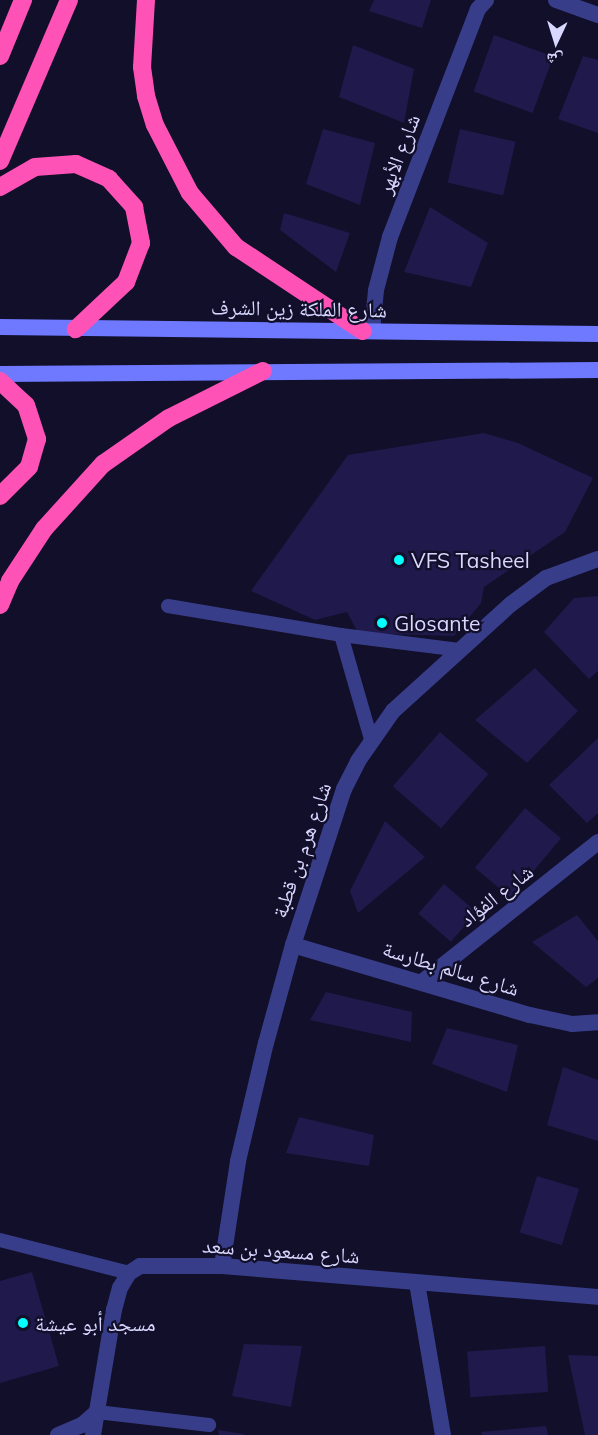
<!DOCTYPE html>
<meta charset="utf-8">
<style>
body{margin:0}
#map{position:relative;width:598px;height:1435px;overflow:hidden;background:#110f29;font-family:Mulish,"Noto Naskh Arabic",sans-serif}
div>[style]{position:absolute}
.building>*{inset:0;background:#1f1a4b;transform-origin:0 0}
.service>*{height:14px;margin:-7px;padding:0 7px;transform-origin:7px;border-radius:7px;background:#383d8a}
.minor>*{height:16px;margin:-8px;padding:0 8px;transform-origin:8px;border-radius:8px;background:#383d8a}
.secondary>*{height:16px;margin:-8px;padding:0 8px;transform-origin:8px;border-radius:8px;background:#6e79ff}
.motorway>*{height:18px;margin:-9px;padding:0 9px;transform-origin:9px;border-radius:9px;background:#ff52b6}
.dots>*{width:16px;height:16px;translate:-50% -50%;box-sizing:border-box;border:3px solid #110f29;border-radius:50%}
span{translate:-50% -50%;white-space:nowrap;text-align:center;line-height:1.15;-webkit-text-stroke:4.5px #110f29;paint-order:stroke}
.street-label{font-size:21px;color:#d8d7ff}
.poi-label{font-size:21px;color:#d8d7ff}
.left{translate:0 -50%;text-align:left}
.north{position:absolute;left:526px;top:12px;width:60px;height:60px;-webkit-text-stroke:4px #110f29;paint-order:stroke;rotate:184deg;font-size:16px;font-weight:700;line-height:24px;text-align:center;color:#d8d7ff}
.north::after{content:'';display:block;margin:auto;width:21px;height:27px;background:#d8d7ff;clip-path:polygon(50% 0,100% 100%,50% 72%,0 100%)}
</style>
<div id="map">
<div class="building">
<div style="clip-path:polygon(374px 0,431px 0,422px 28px,369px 11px)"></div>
<div style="left:494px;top:35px;width:63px;height:60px;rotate:20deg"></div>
<div style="clip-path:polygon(353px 45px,414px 69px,404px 123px,339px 97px)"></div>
<div style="clip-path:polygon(583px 56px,598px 60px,598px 133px,558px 119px)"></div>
<div style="clip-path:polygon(323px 129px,375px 143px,360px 205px,306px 184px)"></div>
<div style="left:460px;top:129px;width:57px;height:55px;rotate:13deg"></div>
<div style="clip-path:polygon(430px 207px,488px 243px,471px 287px,404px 272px)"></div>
<div style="clip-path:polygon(284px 213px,350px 233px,336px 272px,280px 230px)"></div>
<div style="clip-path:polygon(484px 433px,518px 443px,593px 478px,565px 532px,484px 587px,481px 603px,454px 636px,358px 633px,347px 612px,315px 620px,251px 591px,348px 455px)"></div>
<div style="clip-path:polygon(598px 596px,598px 671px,589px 679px,544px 632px,574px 598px)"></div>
<div style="clip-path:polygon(535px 668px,578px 711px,527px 763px,475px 720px)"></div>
<div style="left:440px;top:732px;width:64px;height:72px;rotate:41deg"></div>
<div style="clip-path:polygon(598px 738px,598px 813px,587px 823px,549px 785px)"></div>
<div style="left:525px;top:808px;width:47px;height:78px;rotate:40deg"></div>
<div style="clip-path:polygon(385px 821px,425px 857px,358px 913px,350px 891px)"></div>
<div style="left:444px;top:884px;width:43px;height:39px;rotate:41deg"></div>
<div style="clip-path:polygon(577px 915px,598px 941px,598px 978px,586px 987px,532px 942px)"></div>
<div style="clip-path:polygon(326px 992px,412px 1012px,411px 1042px,310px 1020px)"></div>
<div style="clip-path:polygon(447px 1028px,518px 1045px,507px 1092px,432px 1064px)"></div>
<div style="clip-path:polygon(563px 1067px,598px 1080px,598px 1141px,547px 1125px)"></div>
<div style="clip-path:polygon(299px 1117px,374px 1135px,369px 1166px,286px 1153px)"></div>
<div style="left:537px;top:1176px;width:44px;height:59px;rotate:17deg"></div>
<div style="clip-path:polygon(32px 1272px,59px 1366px,0 1383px,0 1281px)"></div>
<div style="clip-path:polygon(244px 1344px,302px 1346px,291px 1407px,232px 1396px)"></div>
<div style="left:545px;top:1346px;width:46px;height:78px;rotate:86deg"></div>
<div style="clip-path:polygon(568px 1355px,598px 1356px,598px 1435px,585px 1435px)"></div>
<div style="clip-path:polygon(546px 1426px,548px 1435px,482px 1435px,481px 1432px)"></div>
<div style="clip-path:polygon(218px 1430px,244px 1434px,244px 1435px,219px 1435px)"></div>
</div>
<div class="service">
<div style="left:168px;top:606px;width:175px;rotate:9.5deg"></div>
<div style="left:341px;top:635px;width:119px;rotate:7.2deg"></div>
<div style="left:341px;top:635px;width:108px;rotate:73.9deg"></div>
<div style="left:0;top:1240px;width:133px;rotate:14.3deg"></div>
<div style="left:97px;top:1412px;width:113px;rotate:6.6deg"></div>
</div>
<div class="minor">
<div style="left:556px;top:0;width:45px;rotate:19.7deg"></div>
<div style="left:372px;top:331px;width:41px;rotate:-84.4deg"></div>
<div style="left:376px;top:290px;width:55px;rotate:-75.2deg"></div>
<div style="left:390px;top:237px;width:244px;rotate:-68.9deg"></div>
<div style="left:478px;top:9px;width:12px;rotate:-48deg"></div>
<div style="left:293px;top:945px;width:247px;rotate:16.5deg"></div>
<div style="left:530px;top:1015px;width:43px;rotate:12.1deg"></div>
<div style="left:572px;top:1024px;width:26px;rotate:-4deg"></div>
<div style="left:422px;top:982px;width:225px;rotate:-38.5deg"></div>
<div style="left:222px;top:1266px;width:106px;rotate:-81.3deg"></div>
<div style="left:238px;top:1161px;width:121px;rotate:-76.7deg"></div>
<div style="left:266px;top:1043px;width:102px;rotate:-74.6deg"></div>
<div style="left:293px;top:945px;width:164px;rotate:-71.9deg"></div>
<div style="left:344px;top:789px;width:31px;rotate:-63deg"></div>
<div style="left:358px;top:761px;width:61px;rotate:-55deg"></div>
<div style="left:393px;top:711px;width:159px;rotate:-42.2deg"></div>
<div style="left:511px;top:604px;width:44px;rotate:-36.6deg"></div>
<div style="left:546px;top:578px;width:55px;rotate:-20.1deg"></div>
<div style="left:417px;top:1283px;width:154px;rotate:80.3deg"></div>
<div style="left:58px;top:1435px;width:26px;rotate:-23deg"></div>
<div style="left:82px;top:1425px;width:20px;rotate:-41deg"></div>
<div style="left:93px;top:1435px;width:127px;rotate:-80.5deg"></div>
<div style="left:114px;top:1310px;width:23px;rotate:-75deg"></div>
<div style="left:120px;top:1288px;width:17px;rotate:-59deg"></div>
<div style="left:129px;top:1273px;width:13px;rotate:-32deg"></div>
<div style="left:140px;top:1266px;width:82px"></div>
<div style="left:222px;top:1266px;width:377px;rotate:4.7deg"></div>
</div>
<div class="secondary">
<div style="left:0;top:327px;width:598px;rotate:0.67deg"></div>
<div style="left:0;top:374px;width:598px;rotate:-0.38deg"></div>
</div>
<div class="motorway">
<div style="left:146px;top:0;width:67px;rotate:93.4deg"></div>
<div style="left:142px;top:67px;width:29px;rotate:82deg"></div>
<div style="left:146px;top:96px;width:30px;rotate:73deg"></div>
<div style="left:155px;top:125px;width:76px;rotate:62.8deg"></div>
<div style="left:190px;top:193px;width:71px;rotate:49.6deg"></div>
<div style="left:236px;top:247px;width:152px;rotate:33.5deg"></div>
<div style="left:0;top:56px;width:61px;rotate:-67.7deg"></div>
<div style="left:0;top:161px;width:175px;rotate:-66.8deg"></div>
<div style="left:0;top:187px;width:40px;rotate:-29.7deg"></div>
<div style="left:35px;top:167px;width:41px;rotate:-4.2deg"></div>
<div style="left:76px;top:164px;width:36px;rotate:24deg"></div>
<div style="left:109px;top:179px;width:38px;rotate:48deg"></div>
<div style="left:134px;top:207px;width:37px;rotate:79deg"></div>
<div style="left:141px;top:243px;width:42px;rotate:111deg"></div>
<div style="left:126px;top:282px;width:69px;rotate:136.8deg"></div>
<div style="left:0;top:381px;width:35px;rotate:43deg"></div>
<div style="left:26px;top:405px;width:36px;rotate:72deg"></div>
<div style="left:37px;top:439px;width:29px;rotate:106deg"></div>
<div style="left:29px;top:467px;width:41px;rotate:135deg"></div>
<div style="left:0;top:605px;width:26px;rotate:-67deg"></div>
<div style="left:10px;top:581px;width:62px;rotate:-56.8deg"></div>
<div style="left:44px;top:529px;width:88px;rotate:-47.8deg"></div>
<div style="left:103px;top:464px;width:80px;rotate:-34.9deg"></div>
<div style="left:169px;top:418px;width:105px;rotate:-26.6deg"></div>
</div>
<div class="dots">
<div style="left:399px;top:560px;background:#03ffff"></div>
<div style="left:382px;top:623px;background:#03ffff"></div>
<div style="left:23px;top:1323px;background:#03ffff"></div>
</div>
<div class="street-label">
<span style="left:398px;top:154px;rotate:-69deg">شارع الأبهر</span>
<span style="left:299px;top:308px;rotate:1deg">شارع الملكة زين الشرف</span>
<span style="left:301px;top:850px;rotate:-71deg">شارع هرم بن قطبة</span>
<span style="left:496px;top:895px;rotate:-38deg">شارع الفؤاد</span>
<span style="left:451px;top:968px;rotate:17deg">شارع سالم بطارسة</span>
<span style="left:281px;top:1250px;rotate:4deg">شارع مسعود بن سعد</span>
</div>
<div class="poi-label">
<span class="left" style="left:411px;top:560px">VFS Tasheel</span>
<span class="left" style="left:394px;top:623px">Glosante</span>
<span class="left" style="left:35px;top:1323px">مسجد أبو عيشة</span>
</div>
<div class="north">ش</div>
</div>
